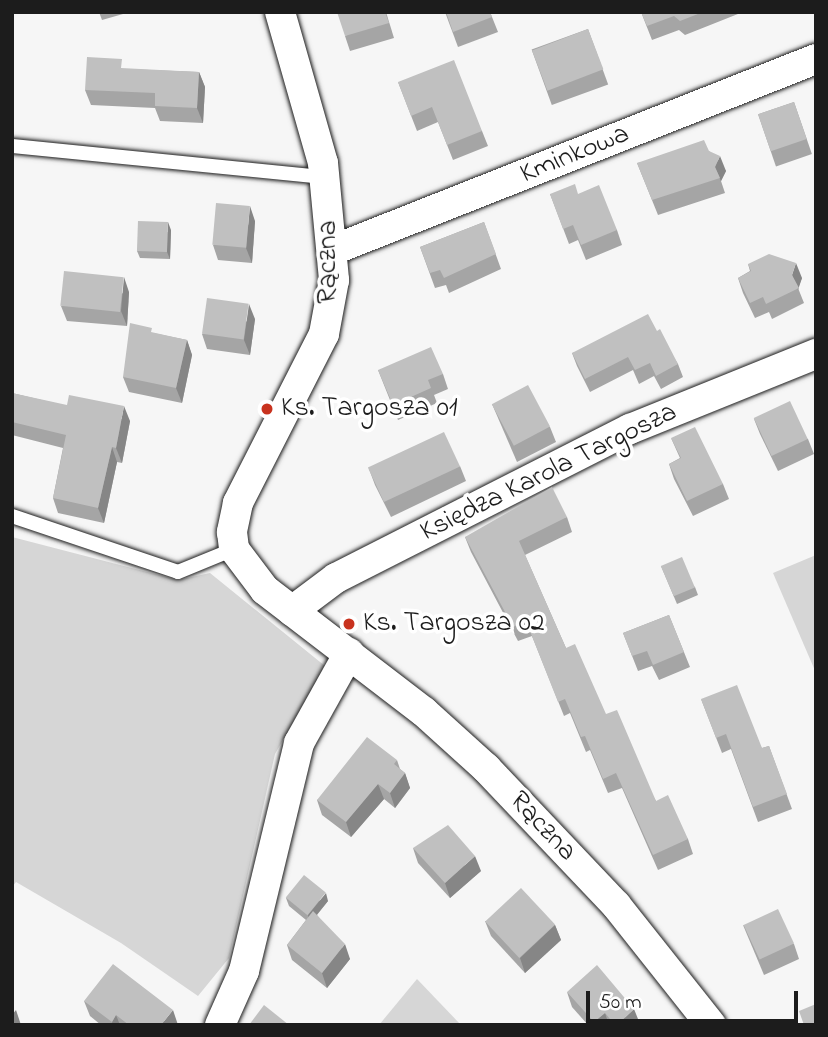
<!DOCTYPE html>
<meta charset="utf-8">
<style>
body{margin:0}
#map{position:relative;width:828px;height:1037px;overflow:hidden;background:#f6f6f6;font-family:"Indie Flower",sans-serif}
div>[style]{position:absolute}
.green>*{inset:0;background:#d6d6d6}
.roads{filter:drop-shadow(0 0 2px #1c1c1c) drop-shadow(0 0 2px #1c1c1c)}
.service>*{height:14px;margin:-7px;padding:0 7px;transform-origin:7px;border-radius:7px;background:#fff}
.minor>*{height:30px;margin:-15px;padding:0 15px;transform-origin:15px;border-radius:15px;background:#fff}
.wall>*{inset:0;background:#a5a5a5;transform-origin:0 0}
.shaded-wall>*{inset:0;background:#868686}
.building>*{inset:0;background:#c0c0c0;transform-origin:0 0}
.dots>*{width:19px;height:19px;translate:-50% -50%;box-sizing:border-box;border:4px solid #fff;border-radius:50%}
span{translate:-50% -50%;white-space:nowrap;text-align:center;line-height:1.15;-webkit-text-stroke:7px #fff;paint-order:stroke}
.street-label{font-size:28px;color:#1c1c1c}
.poi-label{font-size:28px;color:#1c1c1c}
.left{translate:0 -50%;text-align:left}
.frame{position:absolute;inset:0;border:14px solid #1c1c1c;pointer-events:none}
.scale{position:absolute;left:586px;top:991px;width:212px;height:32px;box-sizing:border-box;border:4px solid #1c1c1c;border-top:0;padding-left:9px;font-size:21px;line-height:24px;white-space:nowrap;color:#1c1c1c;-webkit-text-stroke:5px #fff;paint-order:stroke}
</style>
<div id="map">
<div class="green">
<div style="clip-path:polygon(12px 537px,178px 580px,210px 573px,325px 666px,275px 754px,229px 958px,198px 996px,121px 943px,16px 882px,12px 887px)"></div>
<div style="clip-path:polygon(816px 555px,816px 673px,773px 573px)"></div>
<div style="clip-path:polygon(417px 979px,461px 1025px,379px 1025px)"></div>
</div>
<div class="roads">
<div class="service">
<div style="left:12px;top:146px;width:314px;rotate:5.7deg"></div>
<div style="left:12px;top:516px;width:175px;rotate:18.6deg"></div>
<div style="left:178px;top:572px;width:61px;rotate:-22.3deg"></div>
</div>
<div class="minor">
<div style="left:280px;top:12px;width:157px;rotate:74.1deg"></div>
<div style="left:323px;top:163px;width:118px;rotate:84.6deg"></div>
<div style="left:334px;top:280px;width:55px;rotate:100.5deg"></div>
<div style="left:324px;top:334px;width:190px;rotate:117deg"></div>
<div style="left:238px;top:503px;width:30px;rotate:102deg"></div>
<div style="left:232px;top:532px;width:17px;rotate:83deg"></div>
<div style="left:234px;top:549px;width:51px;rotate:52.9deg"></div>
<div style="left:265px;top:590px;width:200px;rotate:37.5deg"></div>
<div style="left:424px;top:712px;width:84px;rotate:42.1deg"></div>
<div style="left:486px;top:768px;width:189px;rotate:46.5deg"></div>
<div style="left:616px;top:905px;width:153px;rotate:51.6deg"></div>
<div style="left:333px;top:250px;width:519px;rotate:-21.58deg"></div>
<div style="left:292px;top:611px;width:55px;rotate:-36.9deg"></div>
<div style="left:336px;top:578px;width:330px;rotate:-26.9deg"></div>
<div style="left:630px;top:429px;width:201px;rotate:-22deg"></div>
<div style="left:220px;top:1025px;width:59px;rotate:-66deg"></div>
<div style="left:244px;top:971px;width:235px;rotate:-76.4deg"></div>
<div style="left:299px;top:743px;width:103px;rotate:-60.9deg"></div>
</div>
</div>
<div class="wall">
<div style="clip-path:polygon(99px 12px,130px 12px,102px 20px)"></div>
<div style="clip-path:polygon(386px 12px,394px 38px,350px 51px,345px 36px)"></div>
<div style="clip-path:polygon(445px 12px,490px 12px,498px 32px,458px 47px)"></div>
<div style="clip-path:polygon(641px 12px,743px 12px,685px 35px,679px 30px,652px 40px)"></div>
<div style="left:588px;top:29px;width:59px;height:60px;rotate:70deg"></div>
<div style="clip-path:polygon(125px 69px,199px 72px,205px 87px,203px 123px,160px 121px,155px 108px,91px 105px,85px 90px)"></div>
<div style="clip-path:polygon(398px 82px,482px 131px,488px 146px,453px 160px,438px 122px,417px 131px)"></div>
<div style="left:794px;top:102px;width:55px;height:38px;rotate:71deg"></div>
<div style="clip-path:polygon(709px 151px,726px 171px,721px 181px,725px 193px,658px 215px,637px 163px)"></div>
<div style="clip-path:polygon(550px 194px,578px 194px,617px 230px,622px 245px,586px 260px,578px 240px,569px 244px)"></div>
<div style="clip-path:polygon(255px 221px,252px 263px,218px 260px,213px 245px)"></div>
<div style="clip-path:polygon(484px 222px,501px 269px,449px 293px,446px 285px,435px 288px,420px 247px)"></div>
<div style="clip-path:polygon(171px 230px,170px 259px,140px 258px,137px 251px)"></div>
<div style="clip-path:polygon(748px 264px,802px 278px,798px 288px,804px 303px,772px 319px,769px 312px,755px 318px,743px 293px,738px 278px,750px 271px)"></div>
<div style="clip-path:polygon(129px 292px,127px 326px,67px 321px,61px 306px)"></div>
<div style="clip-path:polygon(255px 319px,250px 355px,207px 349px,202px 334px)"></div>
<div style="clip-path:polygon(657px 331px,678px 364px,683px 377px,661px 389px,654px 376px,639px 384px,633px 370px,590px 392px,577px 366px,572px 353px)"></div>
<div style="clip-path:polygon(153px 333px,187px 340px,192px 355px,182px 403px,129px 392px,123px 377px)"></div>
<div style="clip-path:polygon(378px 370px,443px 374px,448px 389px,434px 395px,437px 403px,398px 420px)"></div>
<div style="clip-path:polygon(12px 393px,130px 421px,122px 463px,117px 462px,104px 523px,58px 513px,53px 498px,63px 448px,12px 435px)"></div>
<div style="clip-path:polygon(492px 404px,550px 427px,556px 442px,517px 462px)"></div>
<div style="clip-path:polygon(754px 419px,808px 439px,814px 454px,778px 471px,760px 434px)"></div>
<div style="clip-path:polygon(671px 438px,723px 484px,729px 499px,693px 516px,674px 479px,669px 464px,680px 458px)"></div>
<div style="clip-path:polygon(460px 466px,466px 481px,391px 517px,375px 485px,369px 469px)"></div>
<div style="clip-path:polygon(567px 517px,572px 532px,525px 555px,566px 648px,656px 801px,688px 839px,693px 854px,658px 870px,622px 788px,608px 793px,590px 750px,586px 752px,570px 713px,564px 716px,532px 636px,518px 641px,471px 552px,465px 537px)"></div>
<div style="clip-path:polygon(661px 566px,695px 587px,698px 595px,677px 604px)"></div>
<div style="clip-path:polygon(669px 615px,690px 667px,659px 680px,652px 666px,638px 671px,623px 633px)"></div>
<div style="clip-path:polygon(701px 699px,762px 748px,769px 746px,792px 809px,758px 822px,731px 749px,722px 753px)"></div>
<div style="clip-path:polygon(397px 760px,400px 769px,405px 773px,410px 788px,395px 808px,384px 799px,351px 837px,322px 815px,317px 800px)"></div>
<div style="clip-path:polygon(413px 848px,481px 871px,450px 898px,418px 863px)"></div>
<div style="clip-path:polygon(286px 898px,328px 901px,317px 915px,350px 959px,327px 988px,292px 960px,287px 945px,306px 920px,289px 906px)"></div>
<div style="clip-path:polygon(485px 921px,555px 925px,561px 940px,525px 973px,491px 936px)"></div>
<div style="clip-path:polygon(743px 925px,794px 944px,799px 959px,764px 975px)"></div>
<div style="clip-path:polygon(567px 992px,640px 1024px,588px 1025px,572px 1007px)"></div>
<div style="clip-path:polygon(84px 1001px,178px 1025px,101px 1025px,90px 1016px)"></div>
</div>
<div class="shaded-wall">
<div style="clip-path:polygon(199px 72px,205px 87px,203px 123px,197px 108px)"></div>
<div style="clip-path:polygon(720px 156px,726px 171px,721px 181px,715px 167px)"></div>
<div style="clip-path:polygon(250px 206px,255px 221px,252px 263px,246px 248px)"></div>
<div style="clip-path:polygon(168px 222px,171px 230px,170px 259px,167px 252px)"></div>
<div style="clip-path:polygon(796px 263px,802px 278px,798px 290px,792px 275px)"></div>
<div style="clip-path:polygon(124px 277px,129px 292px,127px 326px,121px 311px)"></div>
<div style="clip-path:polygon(249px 304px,255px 319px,250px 355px,244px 340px)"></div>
<div style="clip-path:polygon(187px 340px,192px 355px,182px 403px,176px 388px)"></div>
<div style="clip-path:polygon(124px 406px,130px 421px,122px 463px,116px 448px)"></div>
<div style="clip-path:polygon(112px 447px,117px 462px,104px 523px,98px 508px)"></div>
<div style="clip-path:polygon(405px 773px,410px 788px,395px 808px,390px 793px)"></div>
<div style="clip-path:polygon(378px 784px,384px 799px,351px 837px,346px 822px)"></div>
<div style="clip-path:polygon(475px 856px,481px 871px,450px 898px,445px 883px)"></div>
<div style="clip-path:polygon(326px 893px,328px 901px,310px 923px,308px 915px)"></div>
<div style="clip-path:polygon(555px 925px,561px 940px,525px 973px,520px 958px)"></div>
<div style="clip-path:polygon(345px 944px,350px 959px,327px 988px,322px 973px)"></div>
<div style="clip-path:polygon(634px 1009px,640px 1024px,617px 1025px)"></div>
<div style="clip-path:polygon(16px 1010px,21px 1025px,12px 1025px,12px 1015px)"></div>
<div style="clip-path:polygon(173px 1010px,178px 1025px,161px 1025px)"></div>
<div style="clip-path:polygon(605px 1013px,609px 1025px,595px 1025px,594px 1022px)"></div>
<div style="clip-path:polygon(116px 1015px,120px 1025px,113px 1025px,112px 1022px)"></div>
</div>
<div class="building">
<div style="clip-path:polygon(337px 12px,385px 12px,389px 23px,345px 36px)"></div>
<div style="clip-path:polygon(446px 12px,490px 12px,492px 17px,453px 32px)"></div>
<div style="clip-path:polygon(641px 12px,703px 12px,680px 21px,674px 16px,647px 26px)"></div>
<div style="left:588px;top:29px;width:43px;height:60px;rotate:69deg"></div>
<div style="clip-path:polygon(87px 57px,122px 59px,121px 68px,199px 72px,197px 108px,155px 106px,155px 93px,85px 90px)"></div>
<div style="clip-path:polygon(454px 60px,482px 131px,447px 145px,432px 107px,411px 116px,398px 82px)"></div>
<div style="left:794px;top:102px;width:39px;height:38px;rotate:71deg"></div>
<div style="clip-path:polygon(704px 140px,709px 151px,720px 156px,715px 167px,720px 178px,652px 200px,637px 163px)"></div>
<div style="clip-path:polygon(575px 184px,578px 194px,599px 185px,617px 230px,581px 245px,573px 225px,563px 229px,550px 194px)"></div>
<div style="left:216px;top:203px;width:34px;height:42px;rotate:5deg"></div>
<div style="left:138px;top:221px;width:30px;height:30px;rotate:2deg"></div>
<div style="clip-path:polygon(484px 222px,496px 254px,444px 278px,440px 270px,430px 273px,420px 247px)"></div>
<div style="clip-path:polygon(769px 254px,796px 263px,792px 275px,799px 288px,766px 304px,763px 297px,750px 303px,738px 278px,751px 271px,748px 264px)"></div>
<div style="left:64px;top:271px;width:60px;height:35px;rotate:6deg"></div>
<div style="left:207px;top:298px;width:42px;height:36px;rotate:8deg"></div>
<div style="clip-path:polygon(648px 314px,657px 331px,660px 329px,678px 364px,656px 376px,650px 363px,635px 370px,628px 357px,585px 379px,572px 353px)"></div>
<div style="clip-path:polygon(130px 323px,152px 328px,151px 332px,187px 340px,176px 388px,123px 377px)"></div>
<div style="clip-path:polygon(431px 347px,443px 374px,428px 380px,431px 388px,393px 405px,378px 370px)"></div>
<div style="left:528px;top:385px;width:47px;height:41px;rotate:62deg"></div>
<div style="clip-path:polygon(12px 393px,67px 405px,69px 395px,124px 406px,116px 448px,112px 447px,98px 508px,53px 498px,66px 435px,12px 422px)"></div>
<div style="left:790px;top:401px;width:42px;height:40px;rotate:65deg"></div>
<div style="clip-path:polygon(695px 427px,723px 484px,687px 501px,669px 464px,681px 458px,671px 438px)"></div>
<div style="left:444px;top:432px;width:38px;height:84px;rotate:65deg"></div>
<div style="clip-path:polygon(552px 487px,567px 517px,519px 541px,566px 648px,575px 644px,606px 714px,617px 710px,656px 801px,668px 795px,688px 839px,653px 855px,616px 773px,603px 779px,585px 736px,581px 737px,565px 699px,558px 702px,526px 621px,513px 627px,465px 537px)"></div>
<div style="left:682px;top:557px;width:33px;height:23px;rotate:67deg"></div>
<div style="clip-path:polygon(669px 615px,684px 652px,653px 665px,647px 651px,632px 656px,623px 633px)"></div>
<div style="clip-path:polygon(737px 685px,762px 748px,769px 746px,787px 794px,753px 807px,726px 734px,716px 738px,701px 699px)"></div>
<div style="clip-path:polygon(367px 737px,397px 760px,394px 764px,405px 773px,390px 793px,378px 784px,346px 822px,317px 800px)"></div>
<div style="clip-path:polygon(448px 825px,475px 856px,445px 883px,413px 848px)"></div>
<div style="left:304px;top:875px;width:28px;height:29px;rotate:39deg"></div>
<div style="left:521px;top:888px;width:50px;height:49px;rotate:47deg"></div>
<div style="left:778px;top:909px;width:38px;height:38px;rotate:65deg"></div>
<div style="clip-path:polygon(313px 911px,345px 944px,322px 973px,287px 945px)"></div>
<div style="clip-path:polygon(113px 964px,173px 1010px,161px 1025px,129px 1025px,116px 1015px,112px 1022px,84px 1001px)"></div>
<div style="clip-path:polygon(597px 965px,634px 1009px,617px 1025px,615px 1025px,605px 1013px,594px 1022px,567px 992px)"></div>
<div style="clip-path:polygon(816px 1004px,816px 1025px,804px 1025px,799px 1011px)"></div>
<div style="clip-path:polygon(264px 1005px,289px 1025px,249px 1025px)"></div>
</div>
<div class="dots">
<div style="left:267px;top:409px;background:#c8321e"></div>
<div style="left:349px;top:624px;background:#c8321e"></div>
</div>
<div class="street-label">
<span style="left:575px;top:155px;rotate:-22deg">Kminkowa</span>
<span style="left:329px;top:262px;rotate:-90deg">Rączna</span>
<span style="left:549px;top:473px;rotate:-26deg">Księdza Karola Targosza</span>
<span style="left:542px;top:827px;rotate:47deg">Rączna</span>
</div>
<div class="poi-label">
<span class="left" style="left:281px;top:409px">Ks. Targosza 01</span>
<span class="left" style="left:363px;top:624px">Ks. Targosza 02</span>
</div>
<div class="frame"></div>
<div class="scale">50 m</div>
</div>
